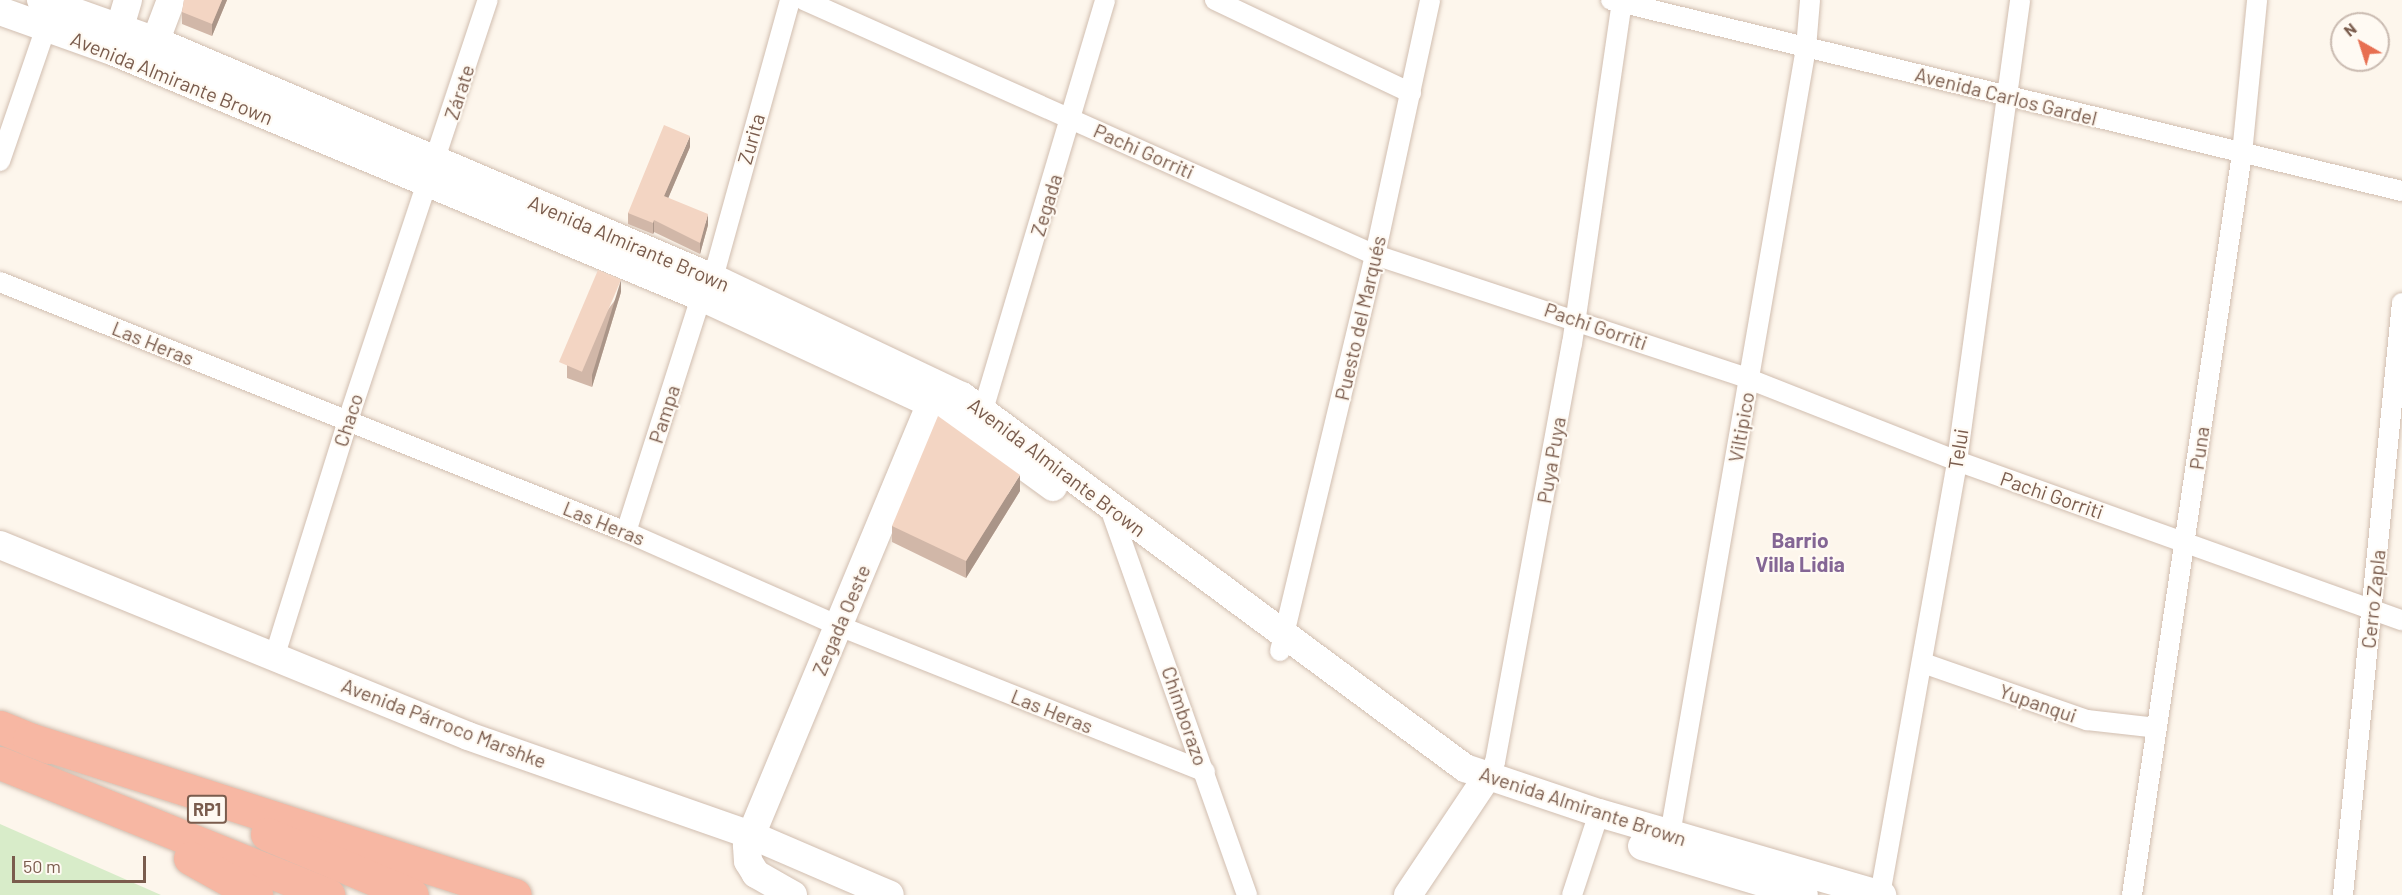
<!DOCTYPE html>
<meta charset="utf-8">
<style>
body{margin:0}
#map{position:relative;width:2402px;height:895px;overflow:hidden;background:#fdf6ec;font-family:Barlow,sans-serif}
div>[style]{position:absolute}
.green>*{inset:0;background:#d8ecc9}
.roads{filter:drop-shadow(0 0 2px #d1beb0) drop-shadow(0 0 2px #d1beb0)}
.street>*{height:20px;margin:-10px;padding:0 10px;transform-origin:10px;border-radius:10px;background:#fff}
.secondary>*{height:28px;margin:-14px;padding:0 14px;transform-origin:14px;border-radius:14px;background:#fff}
.highway>*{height:33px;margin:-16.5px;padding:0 16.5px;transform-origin:16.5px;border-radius:16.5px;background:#f7b7a3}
.wall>*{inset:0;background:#d1b7a8}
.shaded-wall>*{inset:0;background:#aa9588}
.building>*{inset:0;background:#f3d5c3;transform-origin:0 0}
span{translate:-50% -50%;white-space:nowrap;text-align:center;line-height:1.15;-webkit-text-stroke:4.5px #fffaf3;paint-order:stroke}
.shield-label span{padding:2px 4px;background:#fffaf3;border:2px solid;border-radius:4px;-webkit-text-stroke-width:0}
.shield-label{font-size:18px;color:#7a5c4d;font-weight:700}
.street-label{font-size:20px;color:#7a5c4d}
.neighbourhood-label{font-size:21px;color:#846695;font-weight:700}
.north{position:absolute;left:2330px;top:12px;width:60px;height:60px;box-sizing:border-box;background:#fffaf3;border:2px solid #cabbb1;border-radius:50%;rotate:321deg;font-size:16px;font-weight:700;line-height:24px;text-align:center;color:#7a5c4d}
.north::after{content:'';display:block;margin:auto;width:21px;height:27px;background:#e76f51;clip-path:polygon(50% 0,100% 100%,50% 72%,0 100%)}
.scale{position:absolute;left:12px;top:856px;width:134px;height:27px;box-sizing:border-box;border:3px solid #7a5c4d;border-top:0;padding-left:8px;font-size:18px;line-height:21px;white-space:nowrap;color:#7a5c4d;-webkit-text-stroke:4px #fffaf3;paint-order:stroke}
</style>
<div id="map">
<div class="green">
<div style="clip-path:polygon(0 824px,161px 895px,0 895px)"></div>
</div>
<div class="roads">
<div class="street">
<div style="left:804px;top:0;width:625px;rotate:24.06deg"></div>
<div style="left:1375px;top:255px;width:394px;rotate:18.3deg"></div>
<div style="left:1749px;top:379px;width:224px;rotate:21.5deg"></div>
<div style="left:1957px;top:461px;width:473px;rotate:19.7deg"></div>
<div style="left:1215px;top:0;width:217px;rotate:25.4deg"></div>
<div style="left:1611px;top:0;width:814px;rotate:13.58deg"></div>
<div style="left:0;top:161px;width:153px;rotate:-71deg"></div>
<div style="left:0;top:282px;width:674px;rotate:21.77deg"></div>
<div style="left:626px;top:532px;width:233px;rotate:23.8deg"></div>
<div style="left:839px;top:626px;width:394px;rotate:21.7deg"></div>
<div style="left:980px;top:420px;width:438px;rotate:-73.4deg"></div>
<div style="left:1110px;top:508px;width:411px;rotate:70.5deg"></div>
<div style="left:626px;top:532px;width:247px;rotate:-72.3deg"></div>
<div style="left:701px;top:297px;width:22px;rotate:-58deg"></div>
<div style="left:713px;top:278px;width:288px;rotate:-74.5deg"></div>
<div style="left:1280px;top:651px;width:407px;rotate:-76.5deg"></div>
<div style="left:1375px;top:255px;width:261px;rotate:-77.8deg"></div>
<div style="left:274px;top:658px;width:249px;rotate:-72.7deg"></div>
<div style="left:348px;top:420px;width:443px;rotate:-71.6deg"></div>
<div style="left:1923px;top:663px;width:174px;rotate:19.2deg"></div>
<div style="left:2087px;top:720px;width:70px;rotate:6.5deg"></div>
<div style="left:1487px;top:777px;width:17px;rotate:-62deg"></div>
<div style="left:1495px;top:762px;width:425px;rotate:-79.6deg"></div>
<div style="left:1572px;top:344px;width:348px;rotate:-81.7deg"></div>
<div style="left:1668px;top:846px;width:810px;rotate:-80.19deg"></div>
<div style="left:1806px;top:48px;width:48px;rotate:-85.2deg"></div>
<div style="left:1572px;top:895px;width:86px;rotate:-71.8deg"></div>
<div style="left:1880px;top:895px;width:441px;rotate:-79.9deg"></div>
<div style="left:1957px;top:461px;width:465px;rotate:-82.2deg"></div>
<div style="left:2132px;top:895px;width:749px;rotate:-81.56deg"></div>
<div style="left:2242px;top:154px;width:155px;rotate:-84.4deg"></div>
<div style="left:2343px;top:895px;width:595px;rotate:-84.31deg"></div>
</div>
<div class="secondary">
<div style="left:41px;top:0;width:122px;rotate:19.6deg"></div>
<div style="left:156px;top:41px;width:605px;rotate:23.05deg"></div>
<div style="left:713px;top:278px;width:276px;rotate:25.4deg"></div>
<div style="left:962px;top:396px;width:626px;rotate:36.49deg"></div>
<div style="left:1465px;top:768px;width:141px;rotate:18.6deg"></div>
<div style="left:1599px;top:813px;width:295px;rotate:16.2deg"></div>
<div style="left:0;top:11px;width:119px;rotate:19.7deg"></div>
<div style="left:112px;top:51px;width:638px;rotate:22.67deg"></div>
<div style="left:701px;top:297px;width:276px;rotate:24.9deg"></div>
<div style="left:951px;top:413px;width:126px;rotate:36deg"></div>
<div style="left:114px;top:47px;width:49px;rotate:-73.4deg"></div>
<div style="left:149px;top:58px;width:62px;rotate:-69.2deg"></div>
<div style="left:0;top:545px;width:505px;rotate:22.2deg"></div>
<div style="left:468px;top:736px;width:300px;rotate:19.3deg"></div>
<div style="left:751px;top:835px;width:151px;rotate:23.3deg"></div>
<div style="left:1642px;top:846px;width:169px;rotate:16.8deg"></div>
<div style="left:793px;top:895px;width:43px;rotate:-150.4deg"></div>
<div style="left:756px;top:874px;width:15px;rotate:-122deg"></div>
<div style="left:748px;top:861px;width:16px;rotate:-94deg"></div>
<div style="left:747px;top:845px;width:497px;rotate:-67.4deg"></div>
<div style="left:1408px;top:895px;width:142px;rotate:-56.2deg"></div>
</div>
<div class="highway">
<div style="left:0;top:727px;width:53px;rotate:22.2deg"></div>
<div style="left:29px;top:739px;width:510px;rotate:17.8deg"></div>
<div style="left:0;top:763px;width:354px;rotate:21.9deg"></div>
<div style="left:267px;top:834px;width:157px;rotate:22.8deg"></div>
<div style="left:190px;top:858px;width:76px;rotate:29.3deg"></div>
</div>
</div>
<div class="wall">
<div style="clip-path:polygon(184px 0,227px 0,212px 36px,182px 24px,182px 12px)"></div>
<div style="clip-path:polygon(690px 147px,668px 198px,708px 225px,700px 254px,654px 232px,653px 234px,628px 224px,628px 213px)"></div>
<div style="clip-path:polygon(621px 292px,592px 387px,567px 378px,567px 365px)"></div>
<div style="clip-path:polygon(1020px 491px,966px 578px,892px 542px,892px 526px)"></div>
</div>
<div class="shaded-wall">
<div style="clip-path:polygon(222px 0,227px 0,212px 36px,212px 24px)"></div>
<div style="clip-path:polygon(690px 136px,690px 147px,664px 208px,664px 196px)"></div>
<div style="clip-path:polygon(708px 214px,708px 225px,700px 254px,700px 243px)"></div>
<div style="clip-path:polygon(654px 220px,654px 232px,653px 234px,653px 223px)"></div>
<div style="clip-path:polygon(621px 280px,621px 292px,592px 387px,592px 375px)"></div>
<div style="clip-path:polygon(1020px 475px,1020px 491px,966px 578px,966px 561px)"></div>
</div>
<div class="building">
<div style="clip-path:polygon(184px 0,222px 0,212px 24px,182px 12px)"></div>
<div style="clip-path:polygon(664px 125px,690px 136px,664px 196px,708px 214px,700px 243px,654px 220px,653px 223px,628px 213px)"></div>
<div style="left:598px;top:270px;width:25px;height:100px;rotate:23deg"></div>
<div style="clip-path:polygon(938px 416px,1020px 475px,966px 561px,892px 526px)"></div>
</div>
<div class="shield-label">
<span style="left:207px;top:809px">RP1</span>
</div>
<div class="street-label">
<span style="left:172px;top:78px;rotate:22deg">Avenida Almirante Brown</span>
<span style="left:459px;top:92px;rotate:-72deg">Zárate</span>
<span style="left:2006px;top:96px;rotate:14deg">Avenida Carlos Gardel</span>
<span style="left:751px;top:139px;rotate:-74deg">Zurita</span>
<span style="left:1144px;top:151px;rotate:24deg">Pachi Gorriti</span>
<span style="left:1046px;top:205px;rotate:-73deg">Zegada</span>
<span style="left:629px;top:243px;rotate:23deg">Avenida Almirante Brown</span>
<span style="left:1360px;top:318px;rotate:-77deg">Puesto del Marqués</span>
<span style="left:1596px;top:326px;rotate:19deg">Pachi Gorriti</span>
<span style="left:153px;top:343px;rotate:22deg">Las Heras</span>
<span style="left:664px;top:414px;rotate:-72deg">Pampa</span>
<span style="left:348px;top:420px;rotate:-72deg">Chaco</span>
<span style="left:1741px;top:427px;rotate:-80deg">Viltipico</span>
<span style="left:2199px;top:448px;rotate:-82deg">Puna</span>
<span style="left:1958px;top:449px;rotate:-81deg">Telui</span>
<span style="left:1551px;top:460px;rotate:-80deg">Puya Puya</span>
<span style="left:1057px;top:467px;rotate:37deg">Avenida Almirante Brown</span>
<span style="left:2052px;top:495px;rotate:19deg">Pachi Gorriti</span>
<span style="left:604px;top:523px;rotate:22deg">Las Heras</span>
<span style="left:2373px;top:599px;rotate:-84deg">Cerro Zapla</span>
<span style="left:841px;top:620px;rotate:-67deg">Zegada Oeste</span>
<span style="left:2038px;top:703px;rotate:19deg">Yupanqui</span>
<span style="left:1052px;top:711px;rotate:22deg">Las Heras</span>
<span style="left:1185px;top:716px;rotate:71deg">Chimborazo</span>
<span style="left:444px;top:723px;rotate:21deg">Avenida Párroco Marshke</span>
<span style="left:1583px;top:806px;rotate:18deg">Avenida Almirante Brown</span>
</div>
<div class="neighbourhood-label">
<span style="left:1800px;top:552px">Barrio<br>Villa Lidia</span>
</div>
<div class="north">N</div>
<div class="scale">50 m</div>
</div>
